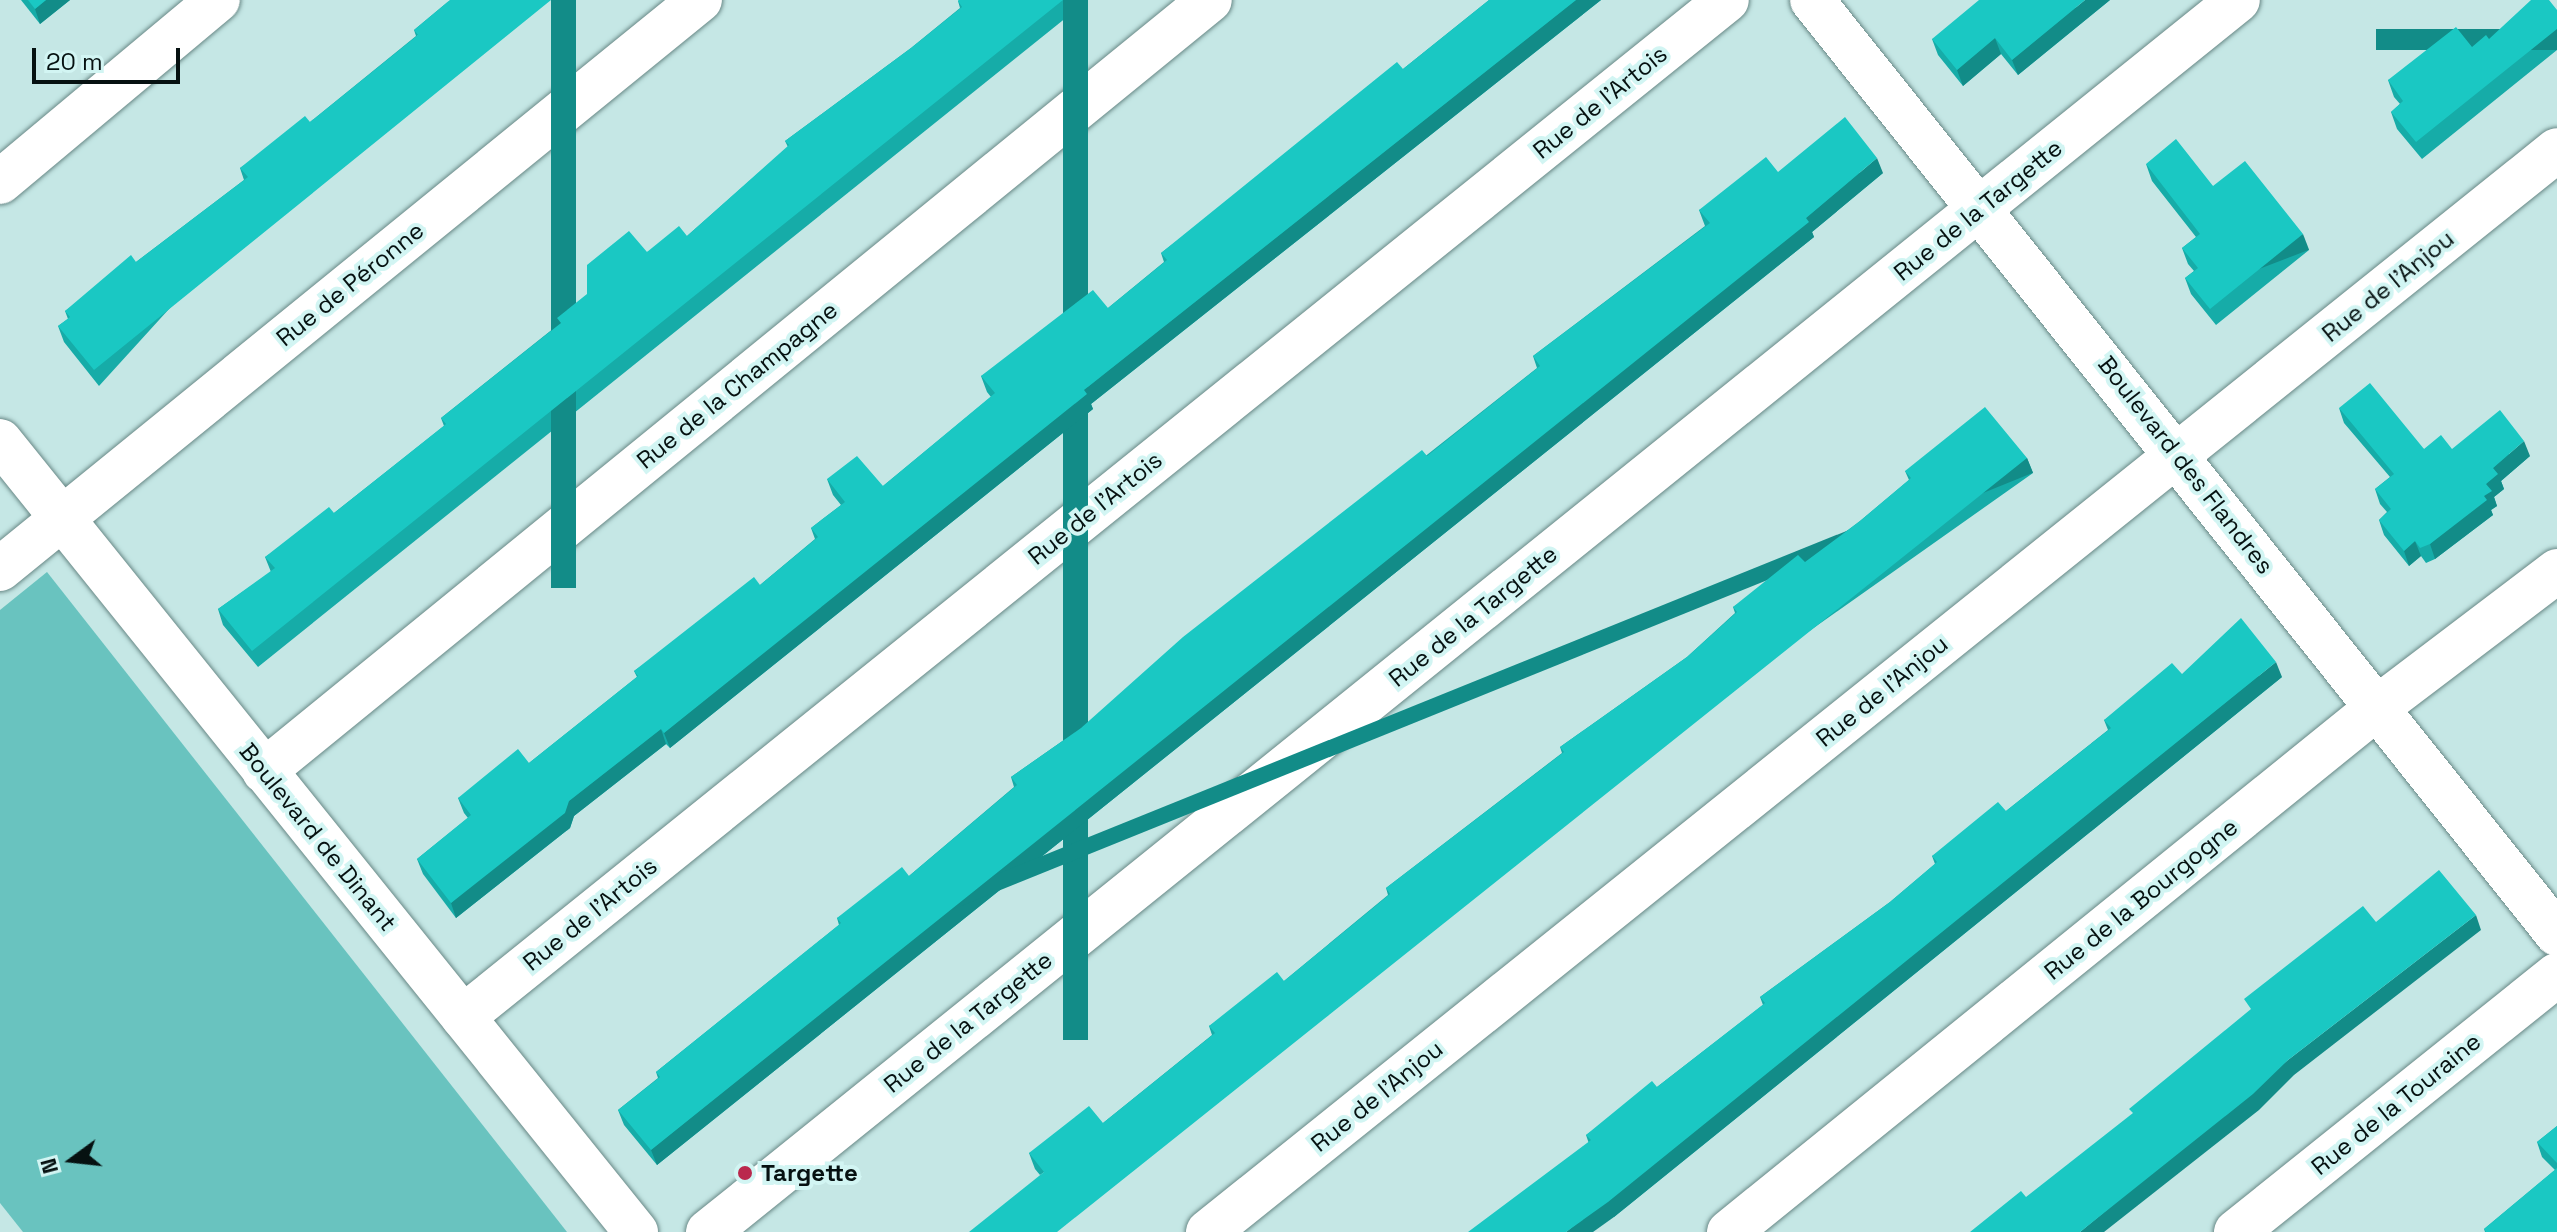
<!DOCTYPE html>
<meta charset="utf-8">
<style>
body{margin:0}
#map{position:relative;width:2557px;height:1232px;overflow:hidden;background:#c5e7e5;font-family:"Space Grotesk",sans-serif}
div>[style]{position:absolute}
.green>*{inset:0;background:#69c3bf}
.roads{filter:drop-shadow(0 0 2px #688886) drop-shadow(0 0 2px #688886)}
.street>*{height:44px;margin:-22px;padding:0 22px;transform-origin:22px;border-radius:22px;background:#fff}
.wall>*{inset:0;background:#16aca8}
.shaded-wall>*{inset:0;background:#128c88;transform-origin:0 0}
.building>*{inset:0;background:#1ac8c3}
.dots>*{width:22px;height:22px;translate:-50% -50%;box-sizing:border-box;border:4px solid #d2f5f3;border-radius:50%}
span{translate:-50% -50%;white-space:nowrap;text-align:center;line-height:1.15;-webkit-text-stroke:8px #d2f5f3;paint-order:stroke}
.street-label{font-size:24px;color:#061111}
.poi-label{font-size:24px;color:#061111;font-weight:700}
.left{translate:0 -50%;text-align:left}
.north{position:absolute;left:32px;top:1120px;width:80px;height:80px;-webkit-text-stroke:6px #d2f5f3;paint-order:stroke;rotate:255deg;font-size:22px;font-weight:700;line-height:32px;text-align:center;color:#061111}
.north::after{content:'';display:block;margin:auto;width:28px;height:36px;background:#061111;clip-path:polygon(50% 0,100% 100%,50% 72%,0 100%)}
.scale{position:absolute;left:32px;top:48px;width:148px;height:36px;box-sizing:border-box;border:4px solid #061111;border-top:0;padding-left:10px;font-size:24px;line-height:28px;white-space:nowrap;color:#061111;-webkit-text-stroke:6px #d2f5f3;paint-order:stroke}
</style>
<div id="map">
<div class="green">
<div style="clip-path:polygon(47px 572px,567px 1232px,23px 1232px,0 1203px,0 610px)"></div>
</div>
<div class="roads">
<div class="street">
<div style="left:1812px;top:0;width:1195px;rotate:51.42deg"></div>
<div style="left:0;top:182px;width:284px;rotate:-39.9deg"></div>
<div style="left:0;top:441px;width:1015px;rotate:51.2deg"></div>
<div style="left:0;top:569px;width:902px;rotate:-39.11deg"></div>
<div style="left:264px;top:771px;width:1220px;rotate:-39.18deg"></div>
<div style="left:463px;top:1017px;width:1622px;rotate:-38.82deg"></div>
<div style="left:708px;top:1232px;width:1964px;rotate:-38.84deg"></div>
<div style="left:1208px;top:1232px;width:1729px;rotate:-38.73deg"></div>
<div style="left:1729px;top:1232px;width:835px;rotate:-38.97deg"></div>
<div style="left:2378px;top:707px;width:225px;rotate:-37.2deg"></div>
<div style="left:2236px;top:1232px;width:411px;rotate:-38.7deg"></div>
</div>
</div>
<div class="wall">
<div style="clip-path:polygon(21px 0,70px 0,40px 24px)"></div>
<div style="clip-path:polygon(450px 0,99px 386px,64px 342px,58px 326px,68px 319px,65px 311px,136px 262px,244px 180px,240px 168px,310px 122px,416px 36px,414px 30px)"></div>
<div style="clip-path:polygon(959px 0,1088px 0,258px 667px,223px 625px,218px 609px,271px 572px,265px 557px,334px 513px,444px 426px,441px 418px,559px 324px,557px 318px,647px 252px,687px 236px,788px 147px,785px 141px,911px 48px,960px 8px,958px 1px)"></div>
<div style="clip-path:polygon(1489px 0,1601px 0,1091px 404px,1093px 409px,670px 748px,666px 744px,574px 816px,570px 828px,456px 918px,423px 874px,417px 859px,468px 818px,464px 813px,458px 798px,529px 763px,637px 677px,634px 671px,760px 585px,815px 539px,811px 528px,841px 505px,833px 495px,827px 479px,883px 486px,991px 397px,987px 392px,981px 376px,1108px 308px,1164px 262px,1161px 253px,1403px 69px)"></div>
<div style="clip-path:polygon(2110px 0,2018px 75px,2001px 54px,1963px 86px,1938px 55px,1932px 39px)"></div>
<div style="clip-path:polygon(2557px 10px,2557px 50px,2422px 159px,2397px 129px,2391px 112px,2400px 104px,2394px 97px,2388px 80px,2489px 39px)"></div>
<div style="clip-path:polygon(2146px 164px,2213px 186px,2309px 250px,2216px 325px,2191px 294px,2185px 278px,2194px 271px,2188px 264px,2182px 248px,2196px 237px,2152px 181px)"></div>
<div style="clip-path:polygon(1778px 172px,1883px 173px,1812px 232px,1814px 237px,657px 1165px,624px 1125px,618px 1110px,658px 1078px,656px 1072px,839px 925px,837px 918px,909px 876px,1014px 787px,1011px 777px,1081px 728px,1537px 368px,1533px 356px,1705px 226px,1699px 210px)"></div>
<div style="clip-path:polygon(2339px 408px,2424px 449px,2452px 449px,2530px 456px,2501px 481px,2504px 489px,2494px 497px,2497px 506px,2491px 510px,2493px 515px,2435px 559px,2426px 563px,2421px 556px,2409px 566px,2384px 535px,2379px 520px,2387px 512px,2380px 504px,2375px 489px,2390px 477px,2344px 423px)"></div>
<div style="clip-path:polygon(2027px 458px,2033px 473px,1040px 1175px,1035px 1169px,1029px 1153px,1103px 1123px,1212px 1035px,1209px 1026px,1284px 981px,1388px 895px,1386px 888px,1562px 753px,1560px 747px,1687px 657px,1735px 613px,1733px 607px,1805px 562px,1860px 521px,1909px 480px,1905px 471px)"></div>
<div style="clip-path:polygon(2182px 674px,2282px 677px,1614px 1217px,1586px 1135px,1657px 1087px,1763px 1005px,1760px 997px,1890px 902px,1935px 864px,1932px 856px,2006px 811px,2108px 730px,2104px 720px)"></div>
<div style="clip-path:polygon(2557px 1126px,2557px 1232px,2485px 1232px,2484px 1229px,2555px 1170px,2542px 1157px,2537px 1142px)"></div>
</div>
<div class="shaded-wall">
<div style="clip-path:polygon(46px 0,70px 0,40px 24px,35px 9px)"></div>
<div style="left:551px;top:0;width:25px;height:588px"></div>
<div style="left:1063px;top:0;width:25px;height:1040px"></div>
<div style="clip-path:polygon(1576px 0,1601px 0,1091px 404px,1093px 409px,670px 748px,664px 733px,1084px 390px)"></div>
<div style="clip-path:polygon(2085px 0,2110px 0,2018px 75px,2012px 60px)"></div>
<div style="left:2557px;top:29px;width:21px;height:181px;rotate:90deg"></div>
<div style="clip-path:polygon(1995px 38px,2001px 54px,1963px 86px,1957px 70px)"></div>
<div style="clip-path:polygon(1877px 158px,1883px 173px,1812px 232px,1814px 237px,657px 1165px,651px 1150px,1806px 218px)"></div>
<div style="left:2303px;top:234px;width:17px;height:119px;rotate:69deg"></div>
<div style="clip-path:polygon(2524px 441px,2530px 456px,2501px 481px,2504px 489px,2494px 497px,2497px 506px,2491px 510px,2493px 515px,2435px 559px,2430px 544px,2484px 496px,2486px 484px,2493px 468px)"></div>
<div style="left:2027px;top:458px;width:16px;height:1241px;rotate:68deg"></div>
<div style="clip-path:polygon(2415px 541px,2421px 556px,2409px 566px,2404px 551px)"></div>
<div style="clip-path:polygon(2276px 662px,2282px 677px,1614px 1217px,1593px 1232px,1566px 1232px)"></div>
<div style="clip-path:polygon(661px 729px,666px 744px,574px 816px,570px 828px,456px 918px,451px 903px,569px 801px)"></div>
<div style="clip-path:polygon(2476px 915px,2481px 930px,2294px 1075px,2259px 1110px,2104px 1232px,2080px 1232px,2288px 1060px)"></div>
</div>
<div class="building">
<div style="clip-path:polygon(28px 0,46px 0,35px 9px)"></div>
<div style="clip-path:polygon(450px 0,551px 0,94px 370px,58px 326px,70px 317px,65px 311px,131px 255px,136px 262px,248px 177px,240px 168px,305px 116px,310px 122px,418px 35px,414px 30px)"></div>
<div style="clip-path:polygon(959px 0,1063px 0,252px 651px,218px 609px,275px 568px,265px 557px,329px 507px,334px 513px,392px 467px,446px 424px,441px 418px,561px 323px,557px 318px,587px 294px,587px 265px,629px 231px,647px 252px,679px 226px,687px 236px,789px 145px,785px 141px,911px 48px,962px 7px,958px 1px)"></div>
<div style="clip-path:polygon(1489px 0,1576px 0,1084px 390px,1087px 394px,664px 733px,661px 729px,569px 801px,565px 813px,451px 903px,417px 859px,471px 815px,458px 798px,518px 749px,529px 763px,638px 676px,634px 671px,754px 577px,760px 585px,818px 537px,811px 528px,845px 502px,827px 479px,857px 456px,883px 486px,995px 393px,981px 376px,1093px 290px,1108px 308px,1167px 260px,1161px 253px,1397px 62px,1403px 69px)"></div>
<div style="clip-path:polygon(1979px 0,2085px 0,2012px 60px,1995px 38px,1957px 70px,1932px 39px)"></div>
<div style="clip-path:polygon(2531px 0,2549px 0,2557px 10px,2557px 29px,2416px 142px,2391px 112px,2403px 101px,2388px 80px,2456px 27px,2472px 47px,2486px 35px,2489px 39px)"></div>
<div style="clip-path:polygon(1845px 117px,1877px 158px,1806px 218px,1809px 222px,651px 1150px,618px 1110px,660px 1077px,656px 1072px,841px 923px,837px 918px,902px 867px,909px 876px,1017px 785px,1011px 777px,1081px 728px,1183px 637px,1422px 450px,1427px 456px,1540px 366px,1533px 356px,1710px 223px,1699px 210px,1766px 157px,1778px 172px)"></div>
<div style="clip-path:polygon(2176px 139px,2213px 186px,2245px 161px,2303px 234px,2210px 309px,2185px 278px,2198px 268px,2182px 248px,2200px 234px,2146px 164px)"></div>
<div style="clip-path:polygon(2370px 383px,2424px 449px,2441px 435px,2452px 449px,2500px 410px,2524px 441px,2493px 468px,2498px 474px,2486px 484px,2492px 491px,2484px 496px,2487px 500px,2430px 544px,2420px 548px,2415px 541px,2404px 551px,2379px 520px,2391px 509px,2375px 489px,2394px 474px,2339px 408px)"></div>
<div style="clip-path:polygon(1985px 407px,2027px 458px,1057px 1232px,969px 1232px,1044px 1172px,1029px 1153px,1089px 1106px,1103px 1123px,1215px 1033px,1209px 1026px,1277px 972px,1284px 981px,1390px 894px,1386px 888px,1564px 752px,1560px 747px,1687px 657px,1737px 612px,1733px 607px,1798px 555px,1805px 562px,1860px 521px,1911px 478px,1905px 471px)"></div>
<div style="clip-path:polygon(2241px 618px,2276px 662px,1608px 1202px,1566px 1232px,1468px 1232px,1591px 1140px,1586px 1135px,1652px 1081px,1657px 1087px,1765px 1003px,1760px 997px,1890px 902px,1937px 862px,1932px 856px,1998px 802px,2006px 811px,2111px 728px,2104px 720px,2172px 663px,2182px 674px)"></div>
<div style="clip-path:polygon(2439px 870px,2476px 915px,2288px 1060px,2253px 1094px,2080px 1232px,1970px 1232px,2021px 1191px,2026px 1197px,2133px 1113px,2129px 1109px,2251px 1009px,2244px 999px,2363px 906px,2376px 922px)"></div>
<div style="clip-path:polygon(2557px 1126px,2557px 1163px,2537px 1142px)"></div>
<div style="clip-path:polygon(2557px 1168px,2557px 1232px,2486px 1232px,2484px 1229px)"></div>
</div>
<div class="dots">
<div style="left:745px;top:1173px;background:#ba294d"></div>
</div>
<div class="street-label">
<span style="left:1600px;top:102px;rotate:-39deg">Rue de l'Artois</span>
<span style="left:1978px;top:210px;rotate:-39deg">Rue de la Targette</span>
<span style="left:350px;top:284px;rotate:-39deg">Rue de Péronne</span>
<span style="left:2388px;top:286px;rotate:-39deg">Rue de l'Anjou</span>
<span style="left:737px;top:385px;rotate:-39deg">Rue de la Champagne</span>
<span style="left:2186px;top:465px;rotate:52deg">Boulevard des Flandres</span>
<span style="left:1095px;top:508px;rotate:-39deg">Rue de l'Artois</span>
<span style="left:1473px;top:616px;rotate:-39deg">Rue de la Targette</span>
<span style="left:1882px;top:691px;rotate:-39deg">Rue de l'Anjou</span>
<span style="left:318px;top:837px;rotate:51deg">Boulevard de Dinant</span>
<span style="left:2141px;top:899px;rotate:-39deg">Rue de la Bourgogne</span>
<span style="left:590px;top:914px;rotate:-39deg">Rue de l'Artois</span>
<span style="left:968px;top:1022px;rotate:-39deg">Rue de la Targette</span>
<span style="left:1377px;top:1096px;rotate:-39deg">Rue de l'Anjou</span>
<span style="left:2396px;top:1104px;rotate:-39deg">Rue de la Touraine</span>
</div>
<div class="poi-label">
<span class="left" style="left:761px;top:1173px">Targette</span>
</div>
<div class="north">N</div>
<div class="scale">20 m</div>
</div>
